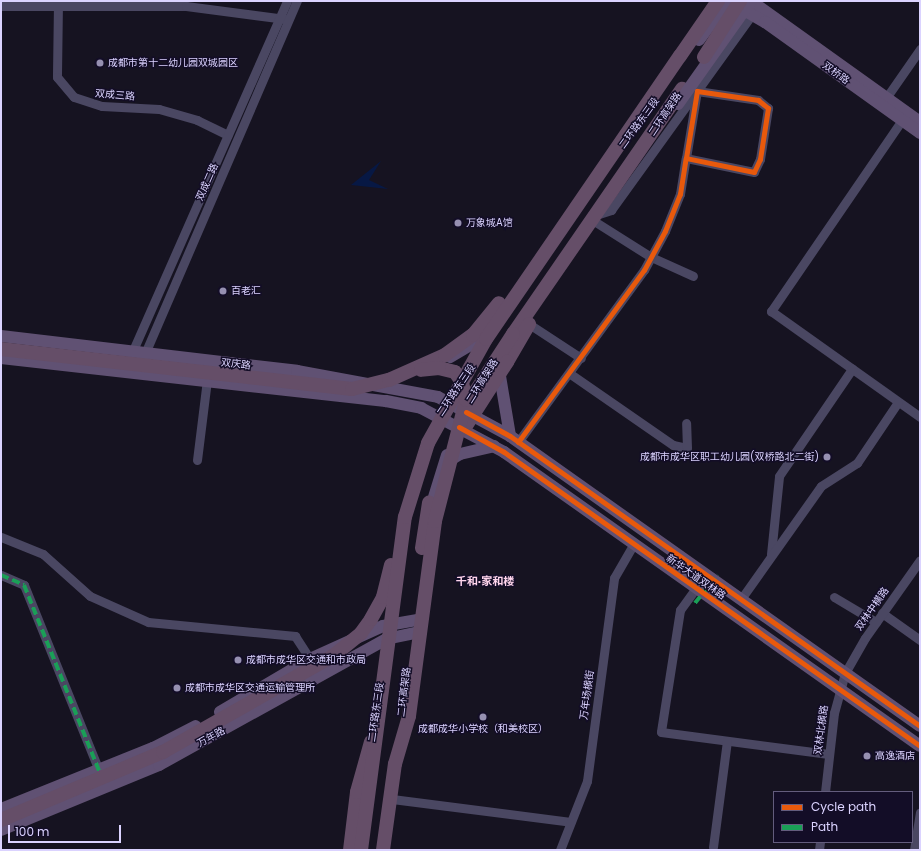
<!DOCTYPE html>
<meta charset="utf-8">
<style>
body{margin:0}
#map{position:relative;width:921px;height:851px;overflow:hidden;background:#161321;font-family:Poppins,"Noto Sans SC",sans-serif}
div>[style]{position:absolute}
.water>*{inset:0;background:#071844}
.minor>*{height:9px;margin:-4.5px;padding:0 4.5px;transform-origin:4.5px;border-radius:4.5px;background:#4a4762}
.major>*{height:12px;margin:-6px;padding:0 6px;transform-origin:6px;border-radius:6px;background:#605173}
.highway>*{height:14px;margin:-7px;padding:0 7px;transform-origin:7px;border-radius:7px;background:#654e68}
.major-bridge>*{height:12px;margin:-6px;padding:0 6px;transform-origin:6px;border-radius:6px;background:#605173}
.highway-bridge>*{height:14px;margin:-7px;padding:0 7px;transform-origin:7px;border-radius:7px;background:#654e68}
.quiet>*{height:4px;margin-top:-2px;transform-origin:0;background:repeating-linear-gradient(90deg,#1a9f57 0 8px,transparent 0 12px)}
.cycleway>*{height:5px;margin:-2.5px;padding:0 2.5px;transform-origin:2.5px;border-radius:2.5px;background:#e8590c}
.dots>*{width:11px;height:11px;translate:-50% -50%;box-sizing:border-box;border:2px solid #130d27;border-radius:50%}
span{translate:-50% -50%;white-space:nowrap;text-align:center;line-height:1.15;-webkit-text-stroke:3px #130d27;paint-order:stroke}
.poi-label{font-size:10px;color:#dbd3ff}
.left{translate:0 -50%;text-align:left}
.right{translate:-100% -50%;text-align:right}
.street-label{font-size:10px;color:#dbd3ff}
.neighbourhood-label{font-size:11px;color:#ffd5ec;font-weight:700}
.frame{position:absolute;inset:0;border:2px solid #dbd3ff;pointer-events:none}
.legend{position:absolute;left:773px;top:791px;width:140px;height:52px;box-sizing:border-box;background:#130d27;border:1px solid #635c7d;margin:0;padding:5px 7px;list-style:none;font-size:12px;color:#dbd3ff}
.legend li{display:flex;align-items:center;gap:8px;height:20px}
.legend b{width:20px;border:1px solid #635c7d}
.scale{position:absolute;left:8px;top:825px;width:113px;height:18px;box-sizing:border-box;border:2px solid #dbd3ff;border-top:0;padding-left:5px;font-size:12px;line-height:14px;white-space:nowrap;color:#dbd3ff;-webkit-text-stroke:3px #130d27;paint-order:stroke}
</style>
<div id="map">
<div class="water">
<div style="clip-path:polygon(381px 161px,369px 180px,388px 189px,351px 185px)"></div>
</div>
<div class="minor">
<div style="left:58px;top:2px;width:75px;rotate:90.8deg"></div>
<div style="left:57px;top:77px;width:26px;rotate:50deg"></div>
<div style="left:74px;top:97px;width:29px;rotate:18deg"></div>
<div style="left:102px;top:106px;width:57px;rotate:3deg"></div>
<div style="left:159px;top:109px;width:40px;rotate:16deg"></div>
<div style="left:197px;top:120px;width:34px;rotate:26deg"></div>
<div style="left:1px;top:6px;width:185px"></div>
<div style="left:186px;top:6px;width:100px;rotate:7.5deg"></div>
<div style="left:886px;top:98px;width:60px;rotate:-55.2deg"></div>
<div style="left:902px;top:120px;width:232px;rotate:124.4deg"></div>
<div style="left:771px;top:311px;width:183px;rotate:35.4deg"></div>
<div style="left:599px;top:214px;width:13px;rotate:-18deg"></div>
<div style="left:611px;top:210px;width:246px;rotate:-54.2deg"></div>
<div style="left:594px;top:221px;width:67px;rotate:32.3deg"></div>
<div style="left:651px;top:257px;width:46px;rotate:24.3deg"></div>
<div style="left:529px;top:324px;width:62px;rotate:33.2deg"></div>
<div style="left:130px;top:357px;width:389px;rotate:-66.2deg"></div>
<div style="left:143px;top:358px;width:389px;rotate:-66.7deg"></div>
<div style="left:569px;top:373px;width:126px;rotate:34.7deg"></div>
<div style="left:673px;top:445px;width:14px;rotate:12deg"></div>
<div style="left:687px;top:448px;width:25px;rotate:-92deg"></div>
<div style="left:518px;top:442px;width:213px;rotate:-53.8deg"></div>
<div style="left:644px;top:270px;width:44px;rotate:-61.7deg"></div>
<div style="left:665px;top:231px;width:40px;rotate:-68deg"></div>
<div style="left:680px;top:194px;width:36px;rotate:-81deg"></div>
<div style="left:686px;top:158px;width:68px;rotate:-80.7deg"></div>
<div style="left:697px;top:91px;width:62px;rotate:8.4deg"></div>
<div style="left:758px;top:100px;width:13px;rotate:39deg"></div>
<div style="left:768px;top:108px;width:52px;rotate:98.9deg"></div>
<div style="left:760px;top:159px;width:14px;rotate:115deg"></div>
<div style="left:754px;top:172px;width:69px;rotate:-168.4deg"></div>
<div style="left:197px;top:460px;width:81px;rotate:-82.9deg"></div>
<div style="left:1px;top:537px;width:45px;rotate:22deg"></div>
<div style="left:43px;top:554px;width:63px;rotate:41.8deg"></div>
<div style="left:90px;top:596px;width:64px;rotate:24.1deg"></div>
<div style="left:148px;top:622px;width:148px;rotate:5.4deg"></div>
<div style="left:295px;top:636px;width:27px;rotate:57deg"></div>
<div style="left:771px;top:554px;width:78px;rotate:-84.1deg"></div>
<div style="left:779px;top:476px;width:130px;rotate:-55.7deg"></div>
<div style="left:1px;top:575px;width:25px;rotate:23deg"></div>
<div style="left:24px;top:585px;width:201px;rotate:68deg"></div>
<div style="left:696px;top:588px;width:27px;rotate:126deg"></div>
<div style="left:680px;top:610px;width:123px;rotate:98.9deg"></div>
<div style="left:661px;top:732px;width:169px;rotate:7.5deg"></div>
<div style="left:834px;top:597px;width:49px;rotate:30.8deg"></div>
<div style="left:741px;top:599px;width:138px;rotate:-54.7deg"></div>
<div style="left:821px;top:486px;width:43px;rotate:-32.6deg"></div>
<div style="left:857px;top:463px;width:73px;rotate:-56.1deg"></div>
<div style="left:882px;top:613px;width:47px;rotate:35.4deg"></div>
<div style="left:825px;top:792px;width:80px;rotate:-83.5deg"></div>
<div style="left:834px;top:713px;width:41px;rotate:-74.6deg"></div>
<div style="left:845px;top:673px;width:40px;rotate:-60.3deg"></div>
<div style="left:865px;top:638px;width:95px;rotate:-54.8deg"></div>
<div style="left:392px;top:799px;width:180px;rotate:7.3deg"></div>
<div style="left:713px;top:847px;width:107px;rotate:-82.5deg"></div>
<div style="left:560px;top:850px;width:74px;rotate:-68.6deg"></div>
<div style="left:587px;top:781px;width:205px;rotate:-82.4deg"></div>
<div style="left:614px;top:578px;width:39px;rotate:-60deg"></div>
<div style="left:819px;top:850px;width:8px;rotate:-83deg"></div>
<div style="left:914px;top:850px;width:38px;rotate:-81deg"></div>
</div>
<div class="major">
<div style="left:751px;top:1px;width:208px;rotate:35.6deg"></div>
<div style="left:737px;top:6px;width:32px;rotate:30deg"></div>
<div style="left:765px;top:22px;width:191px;rotate:35.6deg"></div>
<div style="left:699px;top:40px;width:49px;rotate:-53.4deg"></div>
<div style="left:1px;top:336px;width:298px;rotate:6.7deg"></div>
<div style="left:297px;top:371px;width:143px;rotate:10.4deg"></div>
<div style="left:438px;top:397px;width:82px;rotate:28.4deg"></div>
<div style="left:510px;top:436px;width:502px;rotate:35.27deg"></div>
<div style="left:450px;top:357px;width:45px;rotate:-30.5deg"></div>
<div style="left:1px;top:358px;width:387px;rotate:6.4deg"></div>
<div style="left:386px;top:401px;width:36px;rotate:11deg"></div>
<div style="left:421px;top:408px;width:94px;rotate:27.9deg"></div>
<div style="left:504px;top:452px;width:509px;rotate:35.25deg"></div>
<div style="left:499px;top:370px;width:67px;rotate:80.5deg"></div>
<div style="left:447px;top:462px;width:15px;rotate:-32deg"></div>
<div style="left:460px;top:454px;width:35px;rotate:-13deg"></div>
<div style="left:434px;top:497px;width:44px;rotate:-72.8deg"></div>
<div style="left:220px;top:712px;width:104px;rotate:-30.5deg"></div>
<div style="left:310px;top:659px;width:80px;rotate:-24.3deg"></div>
<div style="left:383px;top:626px;width:35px;rotate:-10deg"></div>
<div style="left:1px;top:809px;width:164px;rotate:-21.9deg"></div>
<div style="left:153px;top:748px;width:48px;rotate:-27.1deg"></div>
<div style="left:1px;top:830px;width:171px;rotate:-22.4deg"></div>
<div style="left:159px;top:765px;width:260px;rotate:-29deg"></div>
<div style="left:386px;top:639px;width:30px;rotate:-12deg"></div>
</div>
<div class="highway">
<div style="left:680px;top:56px;width:67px;rotate:-55.4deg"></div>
<div style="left:513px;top:334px;width:298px;rotate:-55.4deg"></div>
<div style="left:507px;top:362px;width:44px;rotate:-59.9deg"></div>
<div style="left:350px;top:850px;width:58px;rotate:-83.1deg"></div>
<div style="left:357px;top:792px;width:52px;rotate:-74.4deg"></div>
<div style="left:383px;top:850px;width:87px;rotate:-82.1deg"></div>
</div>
<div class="major-bridge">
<div style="left:678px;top:104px;width:126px;rotate:-54.7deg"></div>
</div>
<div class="highway-bridge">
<div style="left:704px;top:57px;width:67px;rotate:-57.3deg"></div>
<div style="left:1px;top:349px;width:353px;rotate:6.5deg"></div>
<div style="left:352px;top:389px;width:38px;rotate:-14deg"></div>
<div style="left:389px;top:380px;width:61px;rotate:-24.1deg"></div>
<div style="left:445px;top:355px;width:34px;rotate:-36deg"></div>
<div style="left:473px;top:335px;width:41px;rotate:-50.9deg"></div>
<div style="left:466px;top:406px;width:86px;rotate:-56.9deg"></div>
<div style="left:464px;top:429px;width:80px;rotate:-57.3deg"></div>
<div style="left:422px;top:548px;width:46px;rotate:-81.2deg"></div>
<div style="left:395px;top:764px;width:50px;rotate:-73.7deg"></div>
<div style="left:409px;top:716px;width:197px;rotate:-82.4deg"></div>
<div style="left:435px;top:521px;width:125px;rotate:-75.6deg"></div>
<div style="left:466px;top:400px;width:18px;rotate:-103deg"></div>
<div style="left:462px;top:382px;width:12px;rotate:-125deg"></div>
<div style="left:455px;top:372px;width:16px;rotate:-166deg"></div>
<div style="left:439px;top:368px;width:18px;rotate:174deg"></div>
<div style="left:1px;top:820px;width:176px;rotate:-22.8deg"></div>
<div style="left:163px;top:752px;width:195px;rotate:-29.5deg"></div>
<div style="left:333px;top:656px;width:36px;rotate:-39deg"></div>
<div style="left:361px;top:633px;width:17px;rotate:-54deg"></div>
<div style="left:371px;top:619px;width:25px;rotate:-61deg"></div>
<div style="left:383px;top:597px;width:33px;rotate:-76deg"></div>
<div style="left:361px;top:850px;width:336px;rotate:-82.5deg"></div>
<div style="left:405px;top:517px;width:77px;rotate:-72.7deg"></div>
<div style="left:428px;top:443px;width:119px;rotate:-60.9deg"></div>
<div style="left:486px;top:339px;width:343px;rotate:-55.6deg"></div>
</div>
<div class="quiet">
<div style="left:1px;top:575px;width:25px;rotate:23deg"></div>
<div style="left:24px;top:585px;width:201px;rotate:68deg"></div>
<div style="left:695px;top:603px;width:36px;rotate:-51deg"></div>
</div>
<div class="cycleway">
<div style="left:466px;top:412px;width:50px;rotate:28.6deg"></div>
<div style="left:510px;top:436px;width:502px;rotate:35.27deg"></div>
<div style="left:459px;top:427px;width:51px;rotate:29.1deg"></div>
<div style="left:504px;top:452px;width:509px;rotate:35.25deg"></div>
<div style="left:518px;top:442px;width:213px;rotate:-53.8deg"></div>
<div style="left:644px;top:270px;width:44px;rotate:-61.7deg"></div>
<div style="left:665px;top:231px;width:40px;rotate:-68deg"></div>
<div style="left:680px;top:194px;width:36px;rotate:-81deg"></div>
<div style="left:686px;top:158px;width:68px;rotate:-80.7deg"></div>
<div style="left:697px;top:91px;width:62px;rotate:8.4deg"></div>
<div style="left:758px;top:100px;width:13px;rotate:39deg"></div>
<div style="left:768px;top:108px;width:52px;rotate:98.9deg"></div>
<div style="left:760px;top:159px;width:14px;rotate:115deg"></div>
<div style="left:754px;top:172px;width:69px;rotate:-168.4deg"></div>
</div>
<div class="dots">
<div style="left:100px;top:63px;background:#9690b1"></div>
<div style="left:458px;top:223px;background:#9690b1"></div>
<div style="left:223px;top:291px;background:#9690b1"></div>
<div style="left:827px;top:457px;background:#9690b1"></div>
<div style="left:238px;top:660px;background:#9690b1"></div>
<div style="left:177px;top:688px;background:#9690b1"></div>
<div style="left:483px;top:717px;background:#9690b1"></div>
<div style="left:867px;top:756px;background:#9690b1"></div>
</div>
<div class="poi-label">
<span class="left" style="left:108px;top:63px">成都市第十二幼儿园双城园区</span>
<span class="left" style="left:466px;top:223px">万象城A馆</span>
<span class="left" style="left:231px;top:291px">百老汇</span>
<span class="right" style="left:819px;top:457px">成都市成华区职工幼儿园(双桥路北二街)</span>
<span class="left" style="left:246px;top:660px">成都市成华区交通和市政局</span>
<span class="left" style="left:185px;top:688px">成都市成华区交通运输管理所</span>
<span style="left:483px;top:729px">成都成华小学校（和美校区）</span>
<span class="left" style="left:875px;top:756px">高逸酒店</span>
</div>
<div class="street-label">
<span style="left:836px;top:73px;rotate:36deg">双桥路</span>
<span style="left:115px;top:95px;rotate:5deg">双成三路</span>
<span style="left:665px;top:114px;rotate:-56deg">二环高架路</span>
<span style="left:639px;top:123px;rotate:-54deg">二环路东三段</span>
<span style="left:207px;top:182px;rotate:-66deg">双成二路</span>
<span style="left:236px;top:364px;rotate:7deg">双庆路</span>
<span style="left:482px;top:381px;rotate:-58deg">二环高架路</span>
<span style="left:456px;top:390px;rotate:-56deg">二环路东三段</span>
<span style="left:696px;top:577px;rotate:35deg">新华大道双林路</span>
<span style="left:872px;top:609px;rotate:-55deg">双林中横路</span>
<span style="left:404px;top:692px;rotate:-83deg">二环高架路</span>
<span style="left:587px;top:695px;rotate:-82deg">万年场横街</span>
<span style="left:376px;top:712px;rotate:-82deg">二环路东三段</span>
<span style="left:821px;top:730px;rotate:-82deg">双林北横路</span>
<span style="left:211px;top:737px;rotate:-29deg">万年路</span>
</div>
<div class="neighbourhood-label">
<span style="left:485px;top:581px">千和·家和楼</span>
</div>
<div class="frame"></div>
<ul class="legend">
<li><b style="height:5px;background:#e8590c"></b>Cycle path</li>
<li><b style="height:5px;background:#1a9f57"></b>Path</li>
</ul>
<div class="scale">100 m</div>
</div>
